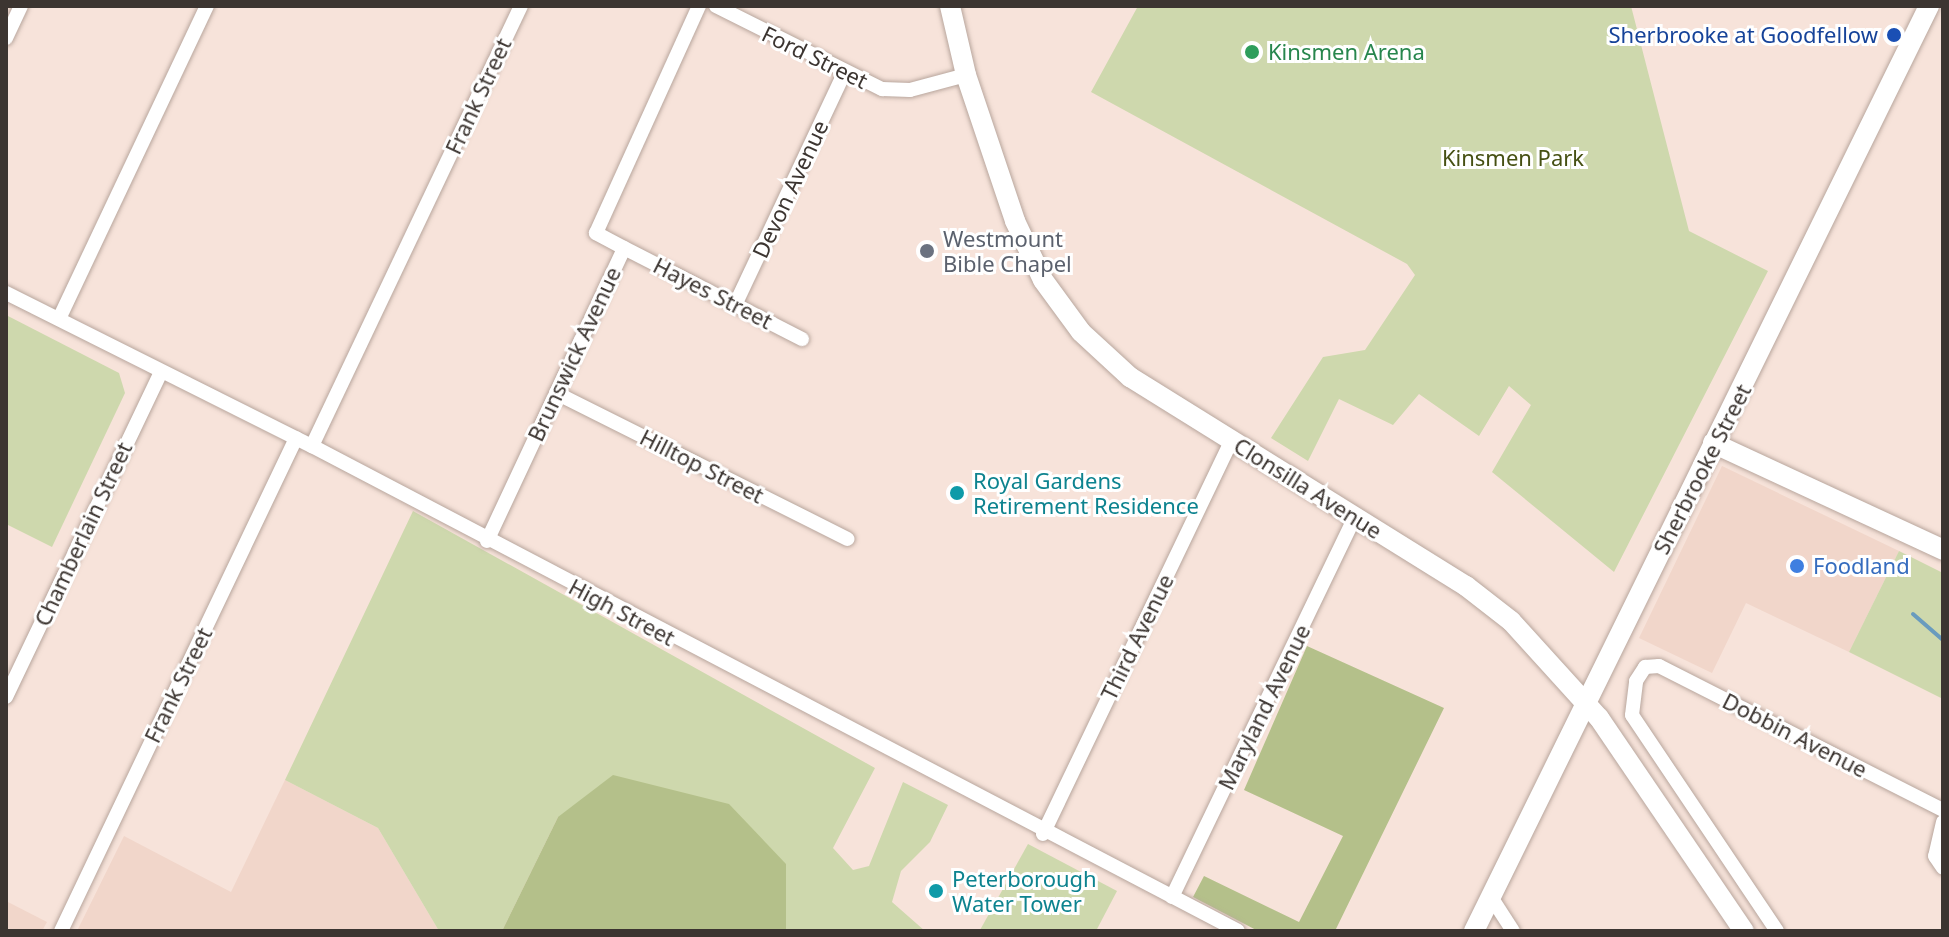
<!DOCTYPE html>
<style>
body{margin:0}
#map{position:relative;width:1949px;height:937px;overflow:hidden;background:#f7e3da;font-family:"Noto Sans",sans-serif}
div>[style]{position:absolute}
.built>*{inset:0;background:#f1d6ca}
.green>*{inset:0;background:#ced8ad}
.forest>*{inset:0;background:#b4c08a}
.stream>*{height:4px;margin:-2px;padding:0 2px;transform-origin:2px;border-radius:2px;background:#699bbe}
.roads{filter:drop-shadow(0 0 2px #b8a69d) drop-shadow(0 0 2px #b8a69d)}
.minor>*{height:14px;margin:-7px;padding:0 7px;transform-origin:7px;border-radius:7px;background:#fff}
.secondary>*{height:20px;margin:-10px;padding:0 10px;transform-origin:10px;border-radius:10px;background:#fff}
.dots>*{width:22px;height:22px;translate:-50% -50%;box-sizing:border-box;border:4px solid #fff;border-radius:50%}
span{translate:-50% -50%;white-space:nowrap;text-align:center;line-height:1.15;-webkit-text-stroke:6px #fff;paint-order:stroke}
.transit-label{font-size:22px;color:#164399}
.right{translate:-100% -50%;text-align:right}
.leisure-label{font-size:22px;color:#27864d}
.left{translate:0 -50%;text-align:left}
.street-label{font-size:22px;color:#3c3531}
.park-label{font-size:22px;color:#465013}
.worship-label{font-size:22px;color:#5b616d}
.culture-label{font-size:22px;color:#0d838f}
.shop-label{font-size:22px;color:#366cbe}
.frame{position:absolute;inset:0;border:8px solid #3c3531;pointer-events:none}
</style>
<div id="map">
<div class="built">
<div style="clip-path:polygon(1722px 466px,1899px 551px,1849px 652px,1746px 603px,1712px 673px,1639px 638px)"></div>
<div style="clip-path:polygon(285px 780px,378px 828px,439px 931px,77px 931px,124px 836px,231px 892px)"></div>
<div style="clip-path:polygon(6px 901px,47px 922px,42px 931px,6px 931px)"></div>
</div>
<div class="green">
<div style="clip-path:polygon(1138px 6px,1631px 6px,1689px 231px,1768px 271px,1614px 572px,1492px 472px,1531px 405px,1509px 386px,1479px 436px,1419px 394px,1393px 425px,1339px 399px,1308px 461px,1271px 438px,1323px 357px,1365px 350px,1415px 275px,1407px 264px,1091px 92px)"></div>
<div style="clip-path:polygon(6px 315px,119px 373px,125px 393px,52px 547px,6px 524px)"></div>
<div style="clip-path:polygon(413px 511px,875px 768px,833px 848px,853px 870px,869px 866px,903px 782px,948px 805px,930px 842px,901px 871px,892px 902px,925px 931px,786px 931px,786px 864px,558px 817px,502px 931px,439px 931px,378px 828px,285px 780px)"></div>
<div style="clip-path:polygon(1899px 551px,1943px 573px,1943px 699px,1849px 652px)"></div>
<div style="clip-path:polygon(1028px 844px,1117px 891px,1096px 931px,980px 930px)"></div>
</div>
<div class="forest">
<div style="clip-path:polygon(1307px 646px,1444px 708px,1335px 931px,1258px 931px,1193px 897px,1204px 876px,1299px 922px,1343px 836px,1244px 790px)"></div>
<div style="clip-path:polygon(613px 775px,729px 804px,786px 864px,786px 931px,502px 931px,558px 817px)"></div>
</div>
<div class="stream">
<div style="left:1913px;top:614px;width:40px;rotate:41deg"></div>
</div>
<div class="roads">
<div class="minor">
<div style="left:716px;top:6px;width:186px;rotate:26.6deg"></div>
<div style="left:882px;top:89px;width:28px;rotate:2deg"></div>
<div style="left:910px;top:90px;width:58px;rotate:-15deg"></div>
<div style="left:6px;top:38px;width:35px;rotate:-65deg"></div>
<div style="left:624px;top:248px;width:200px;rotate:27.1deg"></div>
<div style="left:6px;top:293px;width:342px;rotate:26.6deg"></div>
<div style="left:312px;top:446px;width:1045px;rotate:27.64deg"></div>
<div style="left:736px;top:303px;width:253px;rotate:-64.8deg"></div>
<div style="left:59px;top:319px;width:346px;rotate:-64.7deg"></div>
<div style="left:556px;top:393px;width:326px;rotate:26.6deg"></div>
<div style="left:312px;top:446px;width:487px;rotate:-64.6deg"></div>
<div style="left:487px;top:541px;width:323px;rotate:-64.9deg"></div>
<div style="left:624px;top:248px;width:32px;rotate:-152deg"></div>
<div style="left:596px;top:233px;width:249px;rotate:-65.6deg"></div>
<div style="left:6px;top:697px;width:360px;rotate:-64.5deg"></div>
<div style="left:1943px;top:822px;width:35px;rotate:103deg"></div>
<div style="left:1935px;top:856px;width:14px;rotate:56deg"></div>
<div style="left:1043px;top:834px;width:436px;rotate:-64.4deg"></div>
<div style="left:1172px;top:897px;width:422px;rotate:-64.3deg"></div>
<div style="left:1491px;top:897px;width:40px;rotate:57.1deg"></div>
<div style="left:61px;top:931px;width:546px;rotate:-64.51deg"></div>
<div style="left:1777px;top:931px;width:260px;rotate:-123.9deg"></div>
<div style="left:1632px;top:715px;width:34px;rotate:-83deg"></div>
<div style="left:1636px;top:681px;width:17px;rotate:-57deg"></div>
<div style="left:1645px;top:667px;width:14px;rotate:-4deg"></div>
<div style="left:1659px;top:666px;width:318px;rotate:26.9deg"></div>
</div>
<div class="secondary">
<div style="left:950px;top:6px;width:71px;rotate:76.9deg"></div>
<div style="left:966px;top:75px;width:154px;rotate:71.4deg"></div>
<div style="left:1015px;top:221px;width:65px;rotate:64.6deg"></div>
<div style="left:1043px;top:280px;width:64px;rotate:53.8deg"></div>
<div style="left:1081px;top:332px;width:67px;rotate:42.6deg"></div>
<div style="left:1130px;top:377px;width:396px;rotate:31.9deg"></div>
<div style="left:1466px;top:586px;width:57px;rotate:37.9deg"></div>
<div style="left:1511px;top:621px;width:131px;rotate:47.8deg"></div>
<div style="left:1599px;top:718px;width:258px;rotate:55.8deg"></div>
<div style="left:1713px;top:443px;width:254px;rotate:24.9deg"></div>
<div style="left:1474px;top:931px;width:1031px;rotate:-63.81deg"></div>
</div>
</div>
<div class="dots">
<div style="left:1894px;top:35px;background:#1a4fb4"></div>
<div style="left:1252px;top:52px;background:#2e9e5b"></div>
<div style="left:927px;top:251px;background:#6b7280"></div>
<div style="left:957px;top:493px;background:#0f9aa8"></div>
<div style="left:1797px;top:566px;background:#3f7fe0"></div>
<div style="left:936px;top:891px;background:#0f9aa8"></div>
</div>
<div class="transit-label">
<span class="right" style="left:1878px;top:35px">Sherbrooke at Goodfellow</span>
</div>
<div class="leisure-label">
<span class="left" style="left:1268px;top:52px">Kinsmen Arena</span>
</div>
<div class="street-label">
<span style="left:815px;top:57px;rotate:26deg">Ford Street</span>
<span style="left:478px;top:96px;rotate:-65deg">Frank Street</span>
<span style="left:790px;top:189px;rotate:-65deg">Devon Avenue</span>
<span style="left:713px;top:293px;rotate:27deg">Hayes Street</span>
<span style="left:574px;top:354px;rotate:-65deg">Brunswick Avenue</span>
<span style="left:702px;top:466px;rotate:27deg">Hilltop Street</span>
<span style="left:1702px;top:469px;rotate:-63deg">Sherbrooke Street</span>
<span style="left:1308px;top:488px;rotate:32deg">Clonsilla Avenue</span>
<span style="left:83px;top:534px;rotate:-65deg">Chamberlain Street</span>
<span style="left:622px;top:612px;rotate:28deg">High Street</span>
<span style="left:1137px;top:637px;rotate:-64deg">Third Avenue</span>
<span style="left:178px;top:685px;rotate:-64deg">Frank Street</span>
<span style="left:1264px;top:707px;rotate:-64deg">Maryland Avenue</span>
<span style="left:1795px;top:735px;rotate:27deg">Dobbin Avenue</span>
</div>
<div class="park-label">
<span style="left:1513px;top:158px">Kinsmen Park</span>
</div>
<div class="worship-label">
<span class="left" style="left:943px;top:251px">Westmount<br>Bible Chapel</span>
</div>
<div class="culture-label">
<span class="left" style="left:973px;top:493px">Royal Gardens<br>Retirement Residence</span>
<span class="left" style="left:952px;top:891px">Peterborough<br>Water Tower</span>
</div>
<div class="shop-label">
<span class="left" style="left:1813px;top:566px">Foodland</span>
</div>
<div class="frame"></div>
</div>
